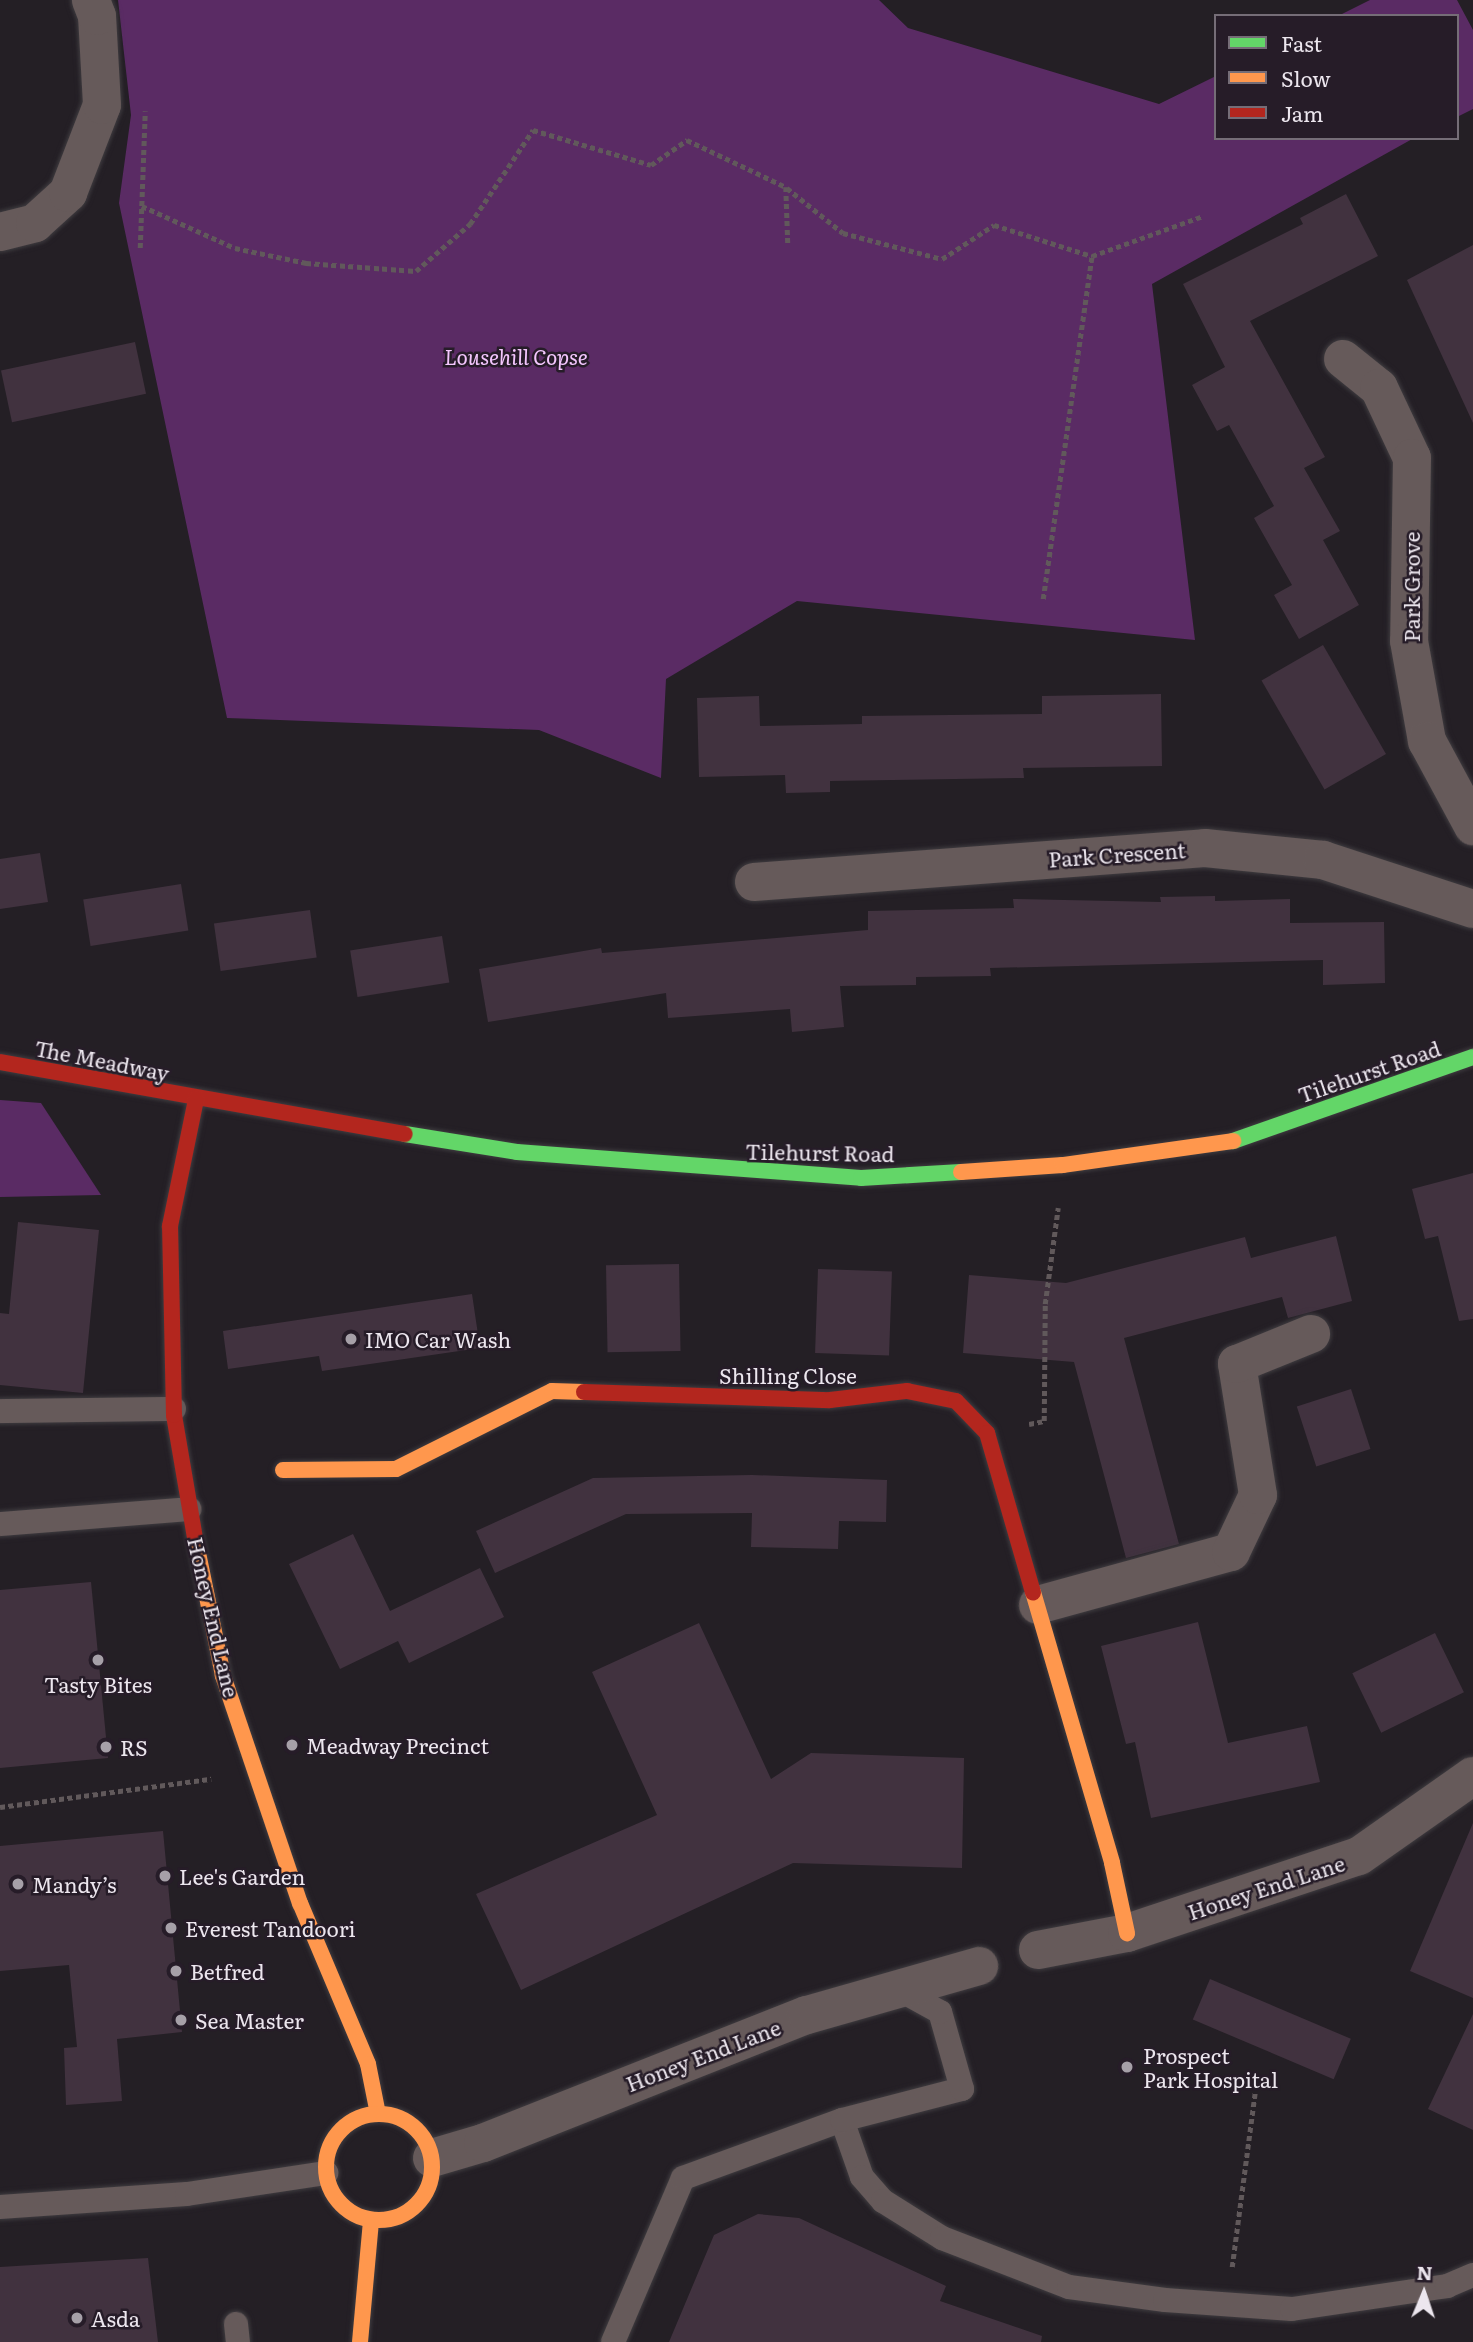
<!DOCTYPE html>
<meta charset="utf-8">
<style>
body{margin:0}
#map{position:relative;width:1473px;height:2342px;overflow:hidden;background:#241f25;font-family:Literata,serif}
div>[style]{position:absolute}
.forest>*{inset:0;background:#5a2b64}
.building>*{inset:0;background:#41323f;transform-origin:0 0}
.path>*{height:4.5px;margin-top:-2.25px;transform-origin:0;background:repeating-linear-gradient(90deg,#61595b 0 5px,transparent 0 8.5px)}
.roads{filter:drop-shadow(0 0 2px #3f3c40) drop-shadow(0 0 2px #3f3c40)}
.lane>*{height:24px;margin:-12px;padding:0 12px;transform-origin:12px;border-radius:12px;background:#665a5a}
.street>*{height:38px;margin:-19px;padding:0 19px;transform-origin:19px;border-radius:19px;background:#665a5a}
.fast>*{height:16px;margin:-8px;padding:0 8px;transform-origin:8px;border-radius:8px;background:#63d668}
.slow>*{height:16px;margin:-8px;padding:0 8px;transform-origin:8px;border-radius:8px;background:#ff974d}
.slow>.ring{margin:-8px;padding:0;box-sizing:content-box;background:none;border:16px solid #ff974d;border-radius:50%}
.jam>*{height:16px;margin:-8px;padding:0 8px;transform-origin:8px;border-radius:8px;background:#b3261e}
.dots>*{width:19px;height:19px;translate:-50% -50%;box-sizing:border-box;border:4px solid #261c28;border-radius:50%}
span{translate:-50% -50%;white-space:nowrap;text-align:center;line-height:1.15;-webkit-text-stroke:5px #261c28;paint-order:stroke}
.park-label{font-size:21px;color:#f4c6fe;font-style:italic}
.street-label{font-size:21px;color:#ece6ee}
.poi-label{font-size:21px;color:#ece6ee}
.left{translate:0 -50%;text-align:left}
.legend{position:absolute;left:1214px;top:14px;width:245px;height:126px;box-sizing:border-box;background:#261c28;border:2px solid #756d77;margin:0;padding:9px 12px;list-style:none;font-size:21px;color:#ece6ee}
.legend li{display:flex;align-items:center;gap:14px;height:35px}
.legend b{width:35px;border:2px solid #756d77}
.north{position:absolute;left:1389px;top:2258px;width:70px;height:70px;-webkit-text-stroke:5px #261c28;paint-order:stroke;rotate:2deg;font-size:19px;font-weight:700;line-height:28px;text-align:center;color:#ece6ee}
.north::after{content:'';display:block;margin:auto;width:24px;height:32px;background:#ece6ee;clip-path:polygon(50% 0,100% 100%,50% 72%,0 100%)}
</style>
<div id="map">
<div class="forest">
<div style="clip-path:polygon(118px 0,879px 0,908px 28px,1159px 104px,1216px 76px,1216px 138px,1414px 138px,1152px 284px,1195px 640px,797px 601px,666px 679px,661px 778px,539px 730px,227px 718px,119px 203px,131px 115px)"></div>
<div style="clip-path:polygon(1370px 0,1457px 0,1473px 30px,1473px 109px,1457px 117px,1457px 16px,1338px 16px)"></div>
<div style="clip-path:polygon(0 1100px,41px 1103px,101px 1195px,0 1197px)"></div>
</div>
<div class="building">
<div style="clip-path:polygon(1346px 194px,1378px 256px,1250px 321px,1325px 457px,1304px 468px,1340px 531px,1323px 540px,1359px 605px,1299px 639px,1274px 595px,1292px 585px,1254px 518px,1274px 506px,1229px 425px,1217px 431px,1192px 385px,1225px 367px,1183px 284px,1303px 224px,1300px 218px)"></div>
<div style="clip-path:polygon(1473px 245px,1473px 423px,1407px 280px)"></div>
<div style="left:135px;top:342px;width:53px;height:137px;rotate:78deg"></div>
<div style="left:1323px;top:645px;width:126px;height:71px;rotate:60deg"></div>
<div style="clip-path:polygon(1161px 694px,1162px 766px,1023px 768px,1024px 778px,830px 781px,830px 792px,786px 793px,785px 775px,699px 777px,697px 698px,759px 696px,760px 726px,862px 724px,862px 716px,1042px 714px,1042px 696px)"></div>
<div style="clip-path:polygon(40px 853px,48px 902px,0 909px,0 859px)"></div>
<div style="left:181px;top:884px;width:47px;height:99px;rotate:81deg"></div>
<div style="clip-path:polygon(1215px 896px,1215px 901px,1290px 899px,1290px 923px,1384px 922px,1385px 983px,1323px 985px,1323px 960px,990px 968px,991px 976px,916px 977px,916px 985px,840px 986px,844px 1027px,792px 1032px,790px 1009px,668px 1018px,666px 993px,488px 1022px,479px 969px,601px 948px,602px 953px,868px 930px,868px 911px,1014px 908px,1013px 899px,1161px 902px,1160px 897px)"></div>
<div style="left:310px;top:910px;width:48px;height:97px;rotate:82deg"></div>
<div style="left:442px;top:936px;width:47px;height:93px;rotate:81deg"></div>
<div style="clip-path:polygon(1473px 1173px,1473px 1319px,1459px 1321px,1438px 1236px,1425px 1239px,1412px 1189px)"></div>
<div style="clip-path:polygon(18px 1222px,99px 1230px,83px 1393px,0 1385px,0 1313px,9px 1314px)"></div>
<div style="clip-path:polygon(1336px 1236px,1352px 1301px,1288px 1318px,1282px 1297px,1124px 1338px,1179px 1544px,1126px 1558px,1074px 1362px,963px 1353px,969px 1275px,1066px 1283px,1245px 1237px,1251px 1258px)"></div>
<div style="left:679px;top:1264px;width:87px;height:73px;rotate:89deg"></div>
<div style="left:818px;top:1269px;width:74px;height:84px;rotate:2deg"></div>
<div style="clip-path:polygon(472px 1294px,480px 1348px,322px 1371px,319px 1356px,228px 1369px,223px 1331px)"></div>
<div style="left:1351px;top:1389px;width:63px;height:57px;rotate:72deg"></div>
<div style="clip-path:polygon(752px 1475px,887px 1480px,886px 1522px,839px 1521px,838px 1549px,751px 1547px,752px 1513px,626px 1514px,495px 1573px,476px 1531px,593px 1478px)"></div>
<div style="clip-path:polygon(353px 1534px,390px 1611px,480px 1568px,504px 1617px,409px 1663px,398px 1641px,340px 1669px,289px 1564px)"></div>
<div style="clip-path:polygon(91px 1582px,108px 1758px,0 1768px,0 1590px)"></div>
<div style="clip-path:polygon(1198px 1622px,1228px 1743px,1307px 1726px,1320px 1782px,1151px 1818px,1135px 1742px,1126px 1744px,1101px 1646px)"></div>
<div style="clip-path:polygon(699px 1623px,771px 1779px,811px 1753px,964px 1758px,962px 1868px,793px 1863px,521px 1990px,476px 1894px,657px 1815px,592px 1672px)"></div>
<div style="left:1435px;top:1633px;width:66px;height:92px;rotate:64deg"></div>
<div style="clip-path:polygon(1473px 1823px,1473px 1998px,1410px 1971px)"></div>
<div style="clip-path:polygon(163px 1831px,182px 2032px,117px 2039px,122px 2101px,66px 2105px,64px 2048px,77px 2047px,69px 1965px,0 1971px,0 1846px)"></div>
<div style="left:1210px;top:1979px;width:153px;height:44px;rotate:23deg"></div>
<div style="clip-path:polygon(1473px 2014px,1473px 2130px,1428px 2109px)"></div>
<div style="clip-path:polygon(758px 2214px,799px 2218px,946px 2286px,940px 2301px,1042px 2336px,1041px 2342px,669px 2342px,714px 2235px)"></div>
<div style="clip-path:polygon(148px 2258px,158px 2342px,0 2342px,0 2267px)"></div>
</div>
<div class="path">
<div style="left:787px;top:188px;width:72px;rotate:38.8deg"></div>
<div style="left:843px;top:233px;width:102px;rotate:14.7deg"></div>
<div style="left:942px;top:259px;width:62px;rotate:-33.2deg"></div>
<div style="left:994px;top:225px;width:103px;rotate:17.6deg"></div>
<div style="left:1092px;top:256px;width:118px;rotate:-19.8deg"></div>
<div style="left:142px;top:206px;width:102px;rotate:24.3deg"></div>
<div style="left:235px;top:248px;width:73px;rotate:11.9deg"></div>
<div style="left:306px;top:263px;width:110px;rotate:4.2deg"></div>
<div style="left:416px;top:271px;width:72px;rotate:-41deg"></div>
<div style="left:470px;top:224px;width:113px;rotate:-56.2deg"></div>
<div style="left:533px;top:130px;width:123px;rotate:16.5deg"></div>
<div style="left:651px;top:165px;width:44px;rotate:-34.8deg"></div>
<div style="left:687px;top:140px;width:110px;rotate:25.4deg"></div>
<div style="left:786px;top:187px;width:56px;rotate:88deg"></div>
<div style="left:140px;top:248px;width:137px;rotate:-87.9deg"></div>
<div style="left:1043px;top:599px;width:346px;rotate:-81.9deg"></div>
<div style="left:1029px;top:1424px;width:15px;rotate:-11deg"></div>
<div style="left:1044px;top:1421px;width:117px;rotate:-89.5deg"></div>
<div style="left:1045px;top:1304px;width:97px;rotate:-82.3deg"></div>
<div style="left:0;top:1807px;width:213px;rotate:-7.6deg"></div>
<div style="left:1232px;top:2267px;width:176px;rotate:-82.5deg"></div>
</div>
<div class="roads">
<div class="lane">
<div style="left:0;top:1411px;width:174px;rotate:-0.7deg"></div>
<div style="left:0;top:1524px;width:190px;rotate:-4.5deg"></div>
<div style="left:842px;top:2120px;width:60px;rotate:70.7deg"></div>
<div style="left:862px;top:2177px;width:32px;rotate:49deg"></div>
<div style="left:883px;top:2201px;width:70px;rotate:32.1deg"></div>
<div style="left:942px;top:2238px;width:136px;rotate:21.1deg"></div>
<div style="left:1069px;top:2287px;width:97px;rotate:7.7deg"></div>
<div style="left:1165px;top:2300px;width:127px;rotate:4.1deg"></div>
<div style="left:1292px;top:2309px;width:157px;rotate:-8.4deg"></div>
<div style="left:1447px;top:2286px;width:28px;rotate:-23deg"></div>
<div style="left:0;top:2207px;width:187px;rotate:-4deg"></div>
<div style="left:187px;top:2194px;width:141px;rotate:-8.6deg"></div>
<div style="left:236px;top:2324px;width:18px;rotate:84deg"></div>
<div style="left:613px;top:2342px;width:178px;rotate:-66.9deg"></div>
<div style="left:683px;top:2178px;width:169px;rotate:-20deg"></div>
<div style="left:842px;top:2120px;width:124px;rotate:-14.5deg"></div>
<div style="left:962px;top:2089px;width:80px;rotate:-105.9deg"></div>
<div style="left:940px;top:2012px;width:43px;rotate:-151.1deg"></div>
</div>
<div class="street">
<div style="left:0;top:232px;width:36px;rotate:-14deg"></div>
<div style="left:35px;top:223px;width:45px;rotate:-42.3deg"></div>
<div style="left:68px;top:193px;width:94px;rotate:-68.9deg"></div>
<div style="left:102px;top:105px;width:89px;rotate:-93.2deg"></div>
<div style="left:97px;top:16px;width:17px;rotate:-111deg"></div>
<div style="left:1343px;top:359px;width:46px;rotate:38.9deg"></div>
<div style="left:1379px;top:388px;width:77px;rotate:64.8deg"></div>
<div style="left:1412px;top:458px;width:183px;rotate:90.9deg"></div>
<div style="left:1409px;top:641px;width:102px;rotate:79.8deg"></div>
<div style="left:1427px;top:741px;width:97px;rotate:61.6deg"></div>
<div style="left:754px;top:882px;width:452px;rotate:-4.3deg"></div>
<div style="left:1205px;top:848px;width:119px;rotate:5.8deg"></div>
<div style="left:1323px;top:860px;width:158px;rotate:18.1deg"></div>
<div style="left:1038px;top:1605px;width:200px;rotate:-15.4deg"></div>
<div style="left:1231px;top:1552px;width:63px;rotate:-64.7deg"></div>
<div style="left:1258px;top:1495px;width:133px;rotate:-99.1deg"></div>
<div style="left:1237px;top:1364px;width:80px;rotate:-22.1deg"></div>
<div style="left:1038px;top:1950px;width:91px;rotate:-10.8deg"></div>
<div style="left:1127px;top:1933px;width:244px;rotate:-18.4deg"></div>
<div style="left:1359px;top:1856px;width:139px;rotate:-35.1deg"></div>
<div style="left:432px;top:2158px;width:53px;rotate:-16.4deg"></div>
<div style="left:483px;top:2143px;width:348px;rotate:-21.6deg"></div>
<div style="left:807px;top:2015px;width:179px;rotate:-15.9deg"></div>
</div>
<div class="fast">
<div style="left:405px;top:1134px;width:113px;rotate:9.1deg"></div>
<div style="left:517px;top:1152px;width:345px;rotate:4.3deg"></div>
<div style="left:861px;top:1178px;width:100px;rotate:-3.4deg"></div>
<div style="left:1233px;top:1141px;width:254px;rotate:-19.3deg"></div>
</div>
<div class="slow">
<div style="left:961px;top:1172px;width:102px;rotate:-3.9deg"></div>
<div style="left:1063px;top:1165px;width:172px;rotate:-8deg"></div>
<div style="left:283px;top:1470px;width:113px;rotate:-0.5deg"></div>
<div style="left:396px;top:1469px;width:174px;rotate:-26.6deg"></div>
<div style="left:552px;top:1391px;width:32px;rotate:2deg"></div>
<div style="left:195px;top:1538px;width:141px;rotate:78.5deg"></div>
<div style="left:223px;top:1676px;width:240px;rotate:71.3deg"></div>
<div style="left:300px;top:1903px;width:175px;rotate:67.1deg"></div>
<div style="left:368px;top:2064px;width:51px;rotate:78.7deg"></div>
<div style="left:1033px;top:1592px;width:282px;rotate:73.7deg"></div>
<div style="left:1112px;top:1863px;width:72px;rotate:77.9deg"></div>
<div class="ring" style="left:326px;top:2114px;width:90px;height:90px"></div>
<div style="left:360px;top:2342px;width:122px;rotate:-84.8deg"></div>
</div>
<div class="jam">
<div style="left:0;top:1062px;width:411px;rotate:10.1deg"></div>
<div style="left:584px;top:1392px;width:246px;rotate:1.9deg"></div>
<div style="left:830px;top:1400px;width:78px;rotate:-6.7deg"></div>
<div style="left:907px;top:1391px;width:50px;rotate:11.5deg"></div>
<div style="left:956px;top:1401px;width:45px;rotate:45.9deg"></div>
<div style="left:987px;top:1433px;width:166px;rotate:73.9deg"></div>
<div style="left:195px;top:1538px;width:125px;rotate:-99.7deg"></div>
<div style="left:174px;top:1415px;width:189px;rotate:-91.2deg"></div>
<div style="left:170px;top:1226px;width:130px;rotate:-78.4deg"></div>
</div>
</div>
<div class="dots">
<div style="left:351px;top:1339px;background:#a6a0a8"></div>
<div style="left:98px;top:1660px;background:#a6a0a8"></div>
<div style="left:292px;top:1745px;background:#a6a0a8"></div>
<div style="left:106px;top:1747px;background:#a6a0a8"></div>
<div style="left:165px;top:1876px;background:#a6a0a8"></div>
<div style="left:18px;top:1884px;background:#a6a0a8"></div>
<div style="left:171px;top:1928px;background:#a6a0a8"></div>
<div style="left:176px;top:1971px;background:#a6a0a8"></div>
<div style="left:181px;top:2020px;background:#a6a0a8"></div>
<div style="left:1127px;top:2067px;background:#a6a0a8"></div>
<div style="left:77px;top:2318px;background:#a6a0a8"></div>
</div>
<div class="park-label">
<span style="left:516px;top:356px">Lousehill Copse</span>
</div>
<div class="street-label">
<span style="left:1411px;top:587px;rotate:-90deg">Park Grove</span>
<span style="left:1117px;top:854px;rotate:-4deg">Park Crescent</span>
<span style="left:102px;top:1060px;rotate:11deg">The Meadway</span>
<span style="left:1369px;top:1071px;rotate:-19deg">Tilehurst Road</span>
<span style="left:820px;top:1152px;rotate:1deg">Tilehurst Road</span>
<span style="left:788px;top:1375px">Shilling Close</span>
<span style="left:214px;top:1617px;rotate:77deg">Honey End Lane</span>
<span style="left:1266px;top:1887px;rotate:-18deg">Honey End Lane</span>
<span style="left:703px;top:2055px;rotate:-21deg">Honey End Lane</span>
</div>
<div class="poi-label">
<span class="left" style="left:365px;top:1339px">IMO Car Wash</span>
<span style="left:98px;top:1684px">Tasty Bites</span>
<span class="left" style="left:306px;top:1745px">Meadway Precinct</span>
<span class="left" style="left:120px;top:1747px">RS</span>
<span class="left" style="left:179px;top:1876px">Lee's Garden</span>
<span class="left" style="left:32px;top:1884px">Mandy’s</span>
<span class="left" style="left:185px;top:1928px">Everest Tandoori</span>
<span class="left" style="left:190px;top:1971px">Betfred</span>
<span class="left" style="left:195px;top:2020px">Sea Master</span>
<span class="left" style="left:1143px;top:2067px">Prospect<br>Park Hospital</span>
<span class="left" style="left:91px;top:2318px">Asda</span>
</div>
<ul class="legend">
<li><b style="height:9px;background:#63d668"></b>Fast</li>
<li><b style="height:9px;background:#ff974d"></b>Slow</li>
<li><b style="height:9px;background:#b3261e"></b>Jam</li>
</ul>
<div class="north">N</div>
</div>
